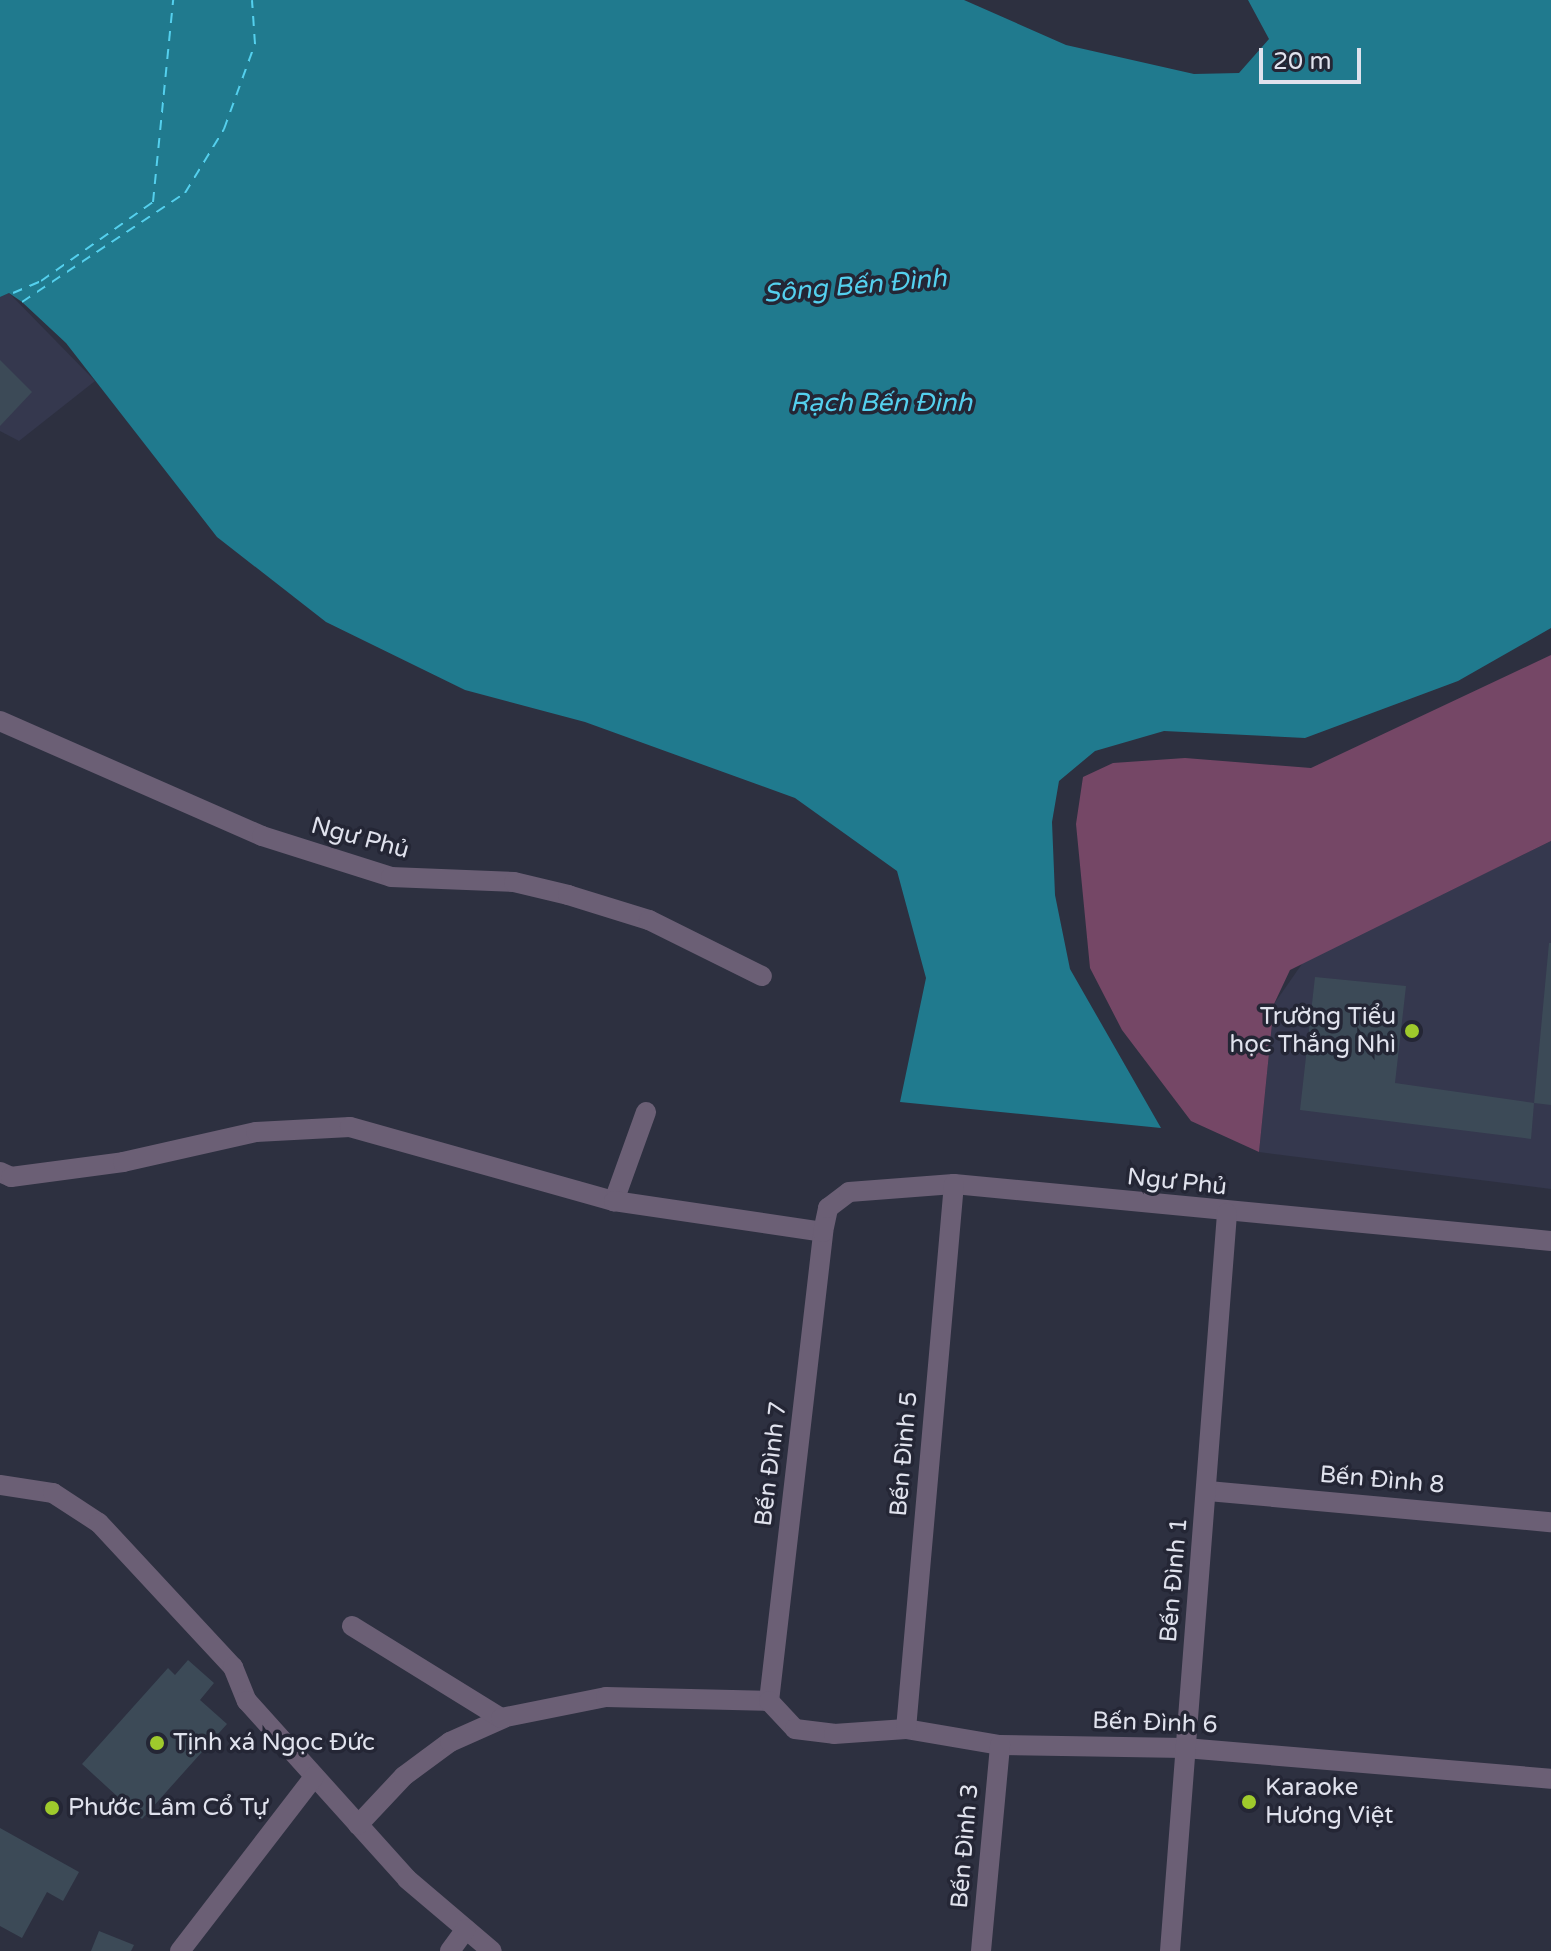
<!DOCTYPE html>
<meta charset="utf-8">
<style>
body{margin:0}
#map{position:relative;width:1551px;height:1951px;overflow:hidden;background:#2d3040;font-family:"Varela Round",sans-serif}
div>[style]{position:absolute}
.built>*{inset:0;background:#35384e}
.green>*{inset:0;background:#754766}
.water>*{inset:0;background:#207a8e}
.ferry>*{height:2px;margin-top:-1px;transform-origin:0;background:repeating-linear-gradient(90deg,#54d0ee 0 10px,transparent 0 18px)}
.building>*{inset:0;background:#3c4a57}
.lane>*{height:20px;margin:-10px;padding:0 10px;transform-origin:10px;border-radius:10px;background:#6b5f75}
.street>*{height:20px;margin:-10px;padding:0 10px;transform-origin:10px;border-radius:10px;background:#6b5f75}
.dots>*{width:22px;height:22px;translate:-50% -50%;box-sizing:border-box;border:4px solid #242635;border-radius:50%}
span{translate:-50% -50%;white-space:nowrap;text-align:center;line-height:1.15;-webkit-text-stroke:7px #242635;paint-order:stroke}
.street-label{font-size:24px;color:#e0e2ed}
.poi-label{font-size:24px;color:#e0e2ed}
.right{translate:-100% -50%;text-align:right}
.left{translate:0 -50%;text-align:left}
.water-label{font-size:26px;color:#54d0ee;font-style:italic}
.scale{position:absolute;left:1259px;top:48px;width:102px;height:36px;box-sizing:border-box;border:4px solid #e0e2ed;border-top:0;padding-left:10px;font-size:24px;line-height:28px;white-space:nowrap;color:#e0e2ed;-webkit-text-stroke:6px #242635;paint-order:stroke}
</style>
<div id="map">
<div class="built">
<div style="clip-path:polygon(9px 293px,95px 381px,19px 441px,0 431px,0 297px)"></div>
<div style="clip-path:polygon(1551px 841px,1551px 1189px,1259px 1152px,1274px 1004px,1304px 961px)"></div>
</div>
<div class="green">
<div style="clip-path:polygon(1551px 655px,1551px 841px,1290px 970px,1274px 1004px,1259px 1152px,1191px 1121px,1122px 1030px,1090px 968px,1076px 824px,1083px 777px,1113px 763px,1185px 758px,1311px 768px)"></div>
</div>
<div class="water">
<div style="clip-path:polygon(0 0,964px 0,1066px 45px,1194px 74px,1239px 73px,1269px 39px,1248px 0,1551px 0,1551px 628px,1458px 681px,1305px 738px,1164px 731px,1095px 751px,1059px 781px,1052px 822px,1055px 895px,1070px 969px,1161px 1128px,900px 1102px,926px 978px,897px 871px,795px 798px,585px 722px,465px 690px,326px 622px,217px 537px,66px 343px,22px 302px,9px 293px,0 297px)"></div>
</div>
<div class="ferry">
<div style="left:13px;top:293px;width:30px;rotate:-23deg"></div>
<div style="left:41px;top:281px;width:137px;rotate:-35.2deg"></div>
<div style="left:153px;top:202px;width:203px;rotate:-84.3deg"></div>
<div style="left:22px;top:302px;width:196px;rotate:-33.8deg"></div>
<div style="left:185px;top:193px;width:75px;rotate:-58.6deg"></div>
<div style="left:224px;top:129px;width:90px;rotate:-70deg"></div>
<div style="left:255px;top:44px;width:44px;rotate:-93.9deg"></div>
</div>
<div class="building">
<div style="clip-path:polygon(0 360px,32px 392px,0 426px)"></div>
<div style="clip-path:polygon(1549px 943px,1551px 943px,1551px 1105px,1534px 1103px)"></div>
<div style="clip-path:polygon(1315px 977px,1406px 986px,1395px 1083px,1534px 1103px,1531px 1139px,1300px 1110px)"></div>
<div style="clip-path:polygon(188px 1660px,214px 1683px,200px 1700px,227px 1724px,142px 1819px,82px 1764px,168px 1668px,175px 1675px)"></div>
<div style="clip-path:polygon(0 1828px,79px 1872px,63px 1901px,47px 1892px,22px 1938px,0 1926px)"></div>
<div style="clip-path:polygon(99px 1931px,134px 1945px,131px 1951px,91px 1951px)"></div>
</div>
<div class="lane">
<div style="left:0;top:1172px;width:12px;rotate:24deg"></div>
<div style="left:11px;top:1177px;width:113px;rotate:-7.6deg"></div>
<div style="left:123px;top:1162px;width:136px;rotate:-12.7deg"></div>
<div style="left:256px;top:1132px;width:94px;rotate:-3deg"></div>
<div style="left:350px;top:1127px;width:274px;rotate:15.7deg"></div>
<div style="left:0;top:1485px;width:54px;rotate:8.6deg"></div>
<div style="left:53px;top:1493px;width:55px;rotate:33.1deg"></div>
<div style="left:99px;top:1523px;width:197px;rotate:47.1deg"></div>
<div style="left:233px;top:1667px;width:37px;rotate:68deg"></div>
<div style="left:247px;top:1701px;width:239px;rotate:48deg"></div>
<div style="left:407px;top:1879px;width:111px;rotate:40.3deg"></div>
<div style="left:358px;top:1825px;width:67px;rotate:-46.8deg"></div>
<div style="left:404px;top:1776px;width:57px;rotate:-36.5deg"></div>
<div style="left:450px;top:1742px;width:59px;rotate:-24deg"></div>
</div>
<div class="street">
<div style="left:0;top:721px;width:286px;rotate:23.7deg"></div>
<div style="left:262px;top:836px;width:135px;rotate:17.6deg"></div>
<div style="left:391px;top:877px;width:123px;rotate:2.3deg"></div>
<div style="left:514px;top:882px;width:56px;rotate:13.5deg"></div>
<div style="left:568px;top:895px;width:85px;rotate:17.2deg"></div>
<div style="left:649px;top:920px;width:126px;rotate:26.4deg"></div>
<div style="left:646px;top:1112px;width:95px;rotate:109.8deg"></div>
<div style="left:614px;top:1201px;width:211px;rotate:8.4deg"></div>
<div style="left:1208px;top:1491px;width:344px;rotate:5.2deg"></div>
<div style="left:352px;top:1626px;width:175px;rotate:31.7deg"></div>
<div style="left:501px;top:1718px;width:107px;rotate:-11.3deg"></div>
<div style="left:606px;top:1697px;width:163px;rotate:1.4deg"></div>
<div style="left:769px;top:1701px;width:472px;rotate:-83.4deg"></div>
<div style="left:823px;top:1232px;width:25px;rotate:-78deg"></div>
<div style="left:828px;top:1208px;width:26px;rotate:-37deg"></div>
<div style="left:849px;top:1192px;width:105px;rotate:-4.4deg"></div>
<div style="left:954px;top:1184px;width:600px;rotate:5.45deg"></div>
<div style="left:769px;top:1701px;width:38px;rotate:47deg"></div>
<div style="left:795px;top:1729px;width:39px;rotate:7deg"></div>
<div style="left:834px;top:1734px;width:72px;rotate:-4deg"></div>
<div style="left:906px;top:1729px;width:95px;rotate:9.7deg"></div>
<div style="left:1000px;top:1745px;width:185px;rotate:0.9deg"></div>
<div style="left:1185px;top:1748px;width:367px;rotate:4.8deg"></div>
<div style="left:906px;top:1729px;width:547px;rotate:-84.97deg"></div>
<div style="left:180px;top:1951px;width:220px;rotate:-52.4deg"></div>
<div style="left:450px;top:1951px;width:27px;rotate:-54deg"></div>
<div style="left:981px;top:1951px;width:207px;rotate:-84.7deg"></div>
<div style="left:1170px;top:1951px;width:740px;rotate:-85.58deg"></div>
</div>
<div class="dots">
<div style="left:1412px;top:1031px;background:#9fca2c"></div>
<div style="left:157px;top:1743px;background:#9fca2c"></div>
<div style="left:1249px;top:1802px;background:#9fca2c"></div>
<div style="left:52px;top:1808px;background:#9fca2c"></div>
</div>
<div class="street-label">
<span style="left:360px;top:838px;rotate:15deg">Ngư Phủ</span>
<span style="left:1177px;top:1182px;rotate:6deg">Ngư Phủ</span>
<span style="left:904px;top:1454px;rotate:-85deg">Bến Đình 5</span>
<span style="left:771px;top:1464px;rotate:-83deg">Bến Đình 7</span>
<span style="left:1382px;top:1480px;rotate:5deg">Bến Đình 8</span>
<span style="left:1174px;top:1580px;rotate:-85deg">Bến Đình 1</span>
<span style="left:1155px;top:1723px;rotate:2deg">Bến Đình 6</span>
<span style="left:965px;top:1846px;rotate:-85deg">Bến Đình 3</span>
</div>
<div class="poi-label">
<span class="right" style="left:1396px;top:1031px">Trường Tiểu<br>học Thắng Nhì</span>
<span class="left" style="left:173px;top:1743px">Tịnh xá Ngọc Đức</span>
<span class="left" style="left:1265px;top:1802px">Karaoke<br>Hương Việt</span>
<span class="left" style="left:68px;top:1808px">Phước Lâm Cổ Tự</span>
</div>
<div class="water-label">
<span style="left:855px;top:286px;rotate:-5deg">Sông Bến Đình</span>
<span style="left:881px;top:403px">Rạch Bến Đình</span>
</div>
<div class="scale">20 m</div>
</div>
